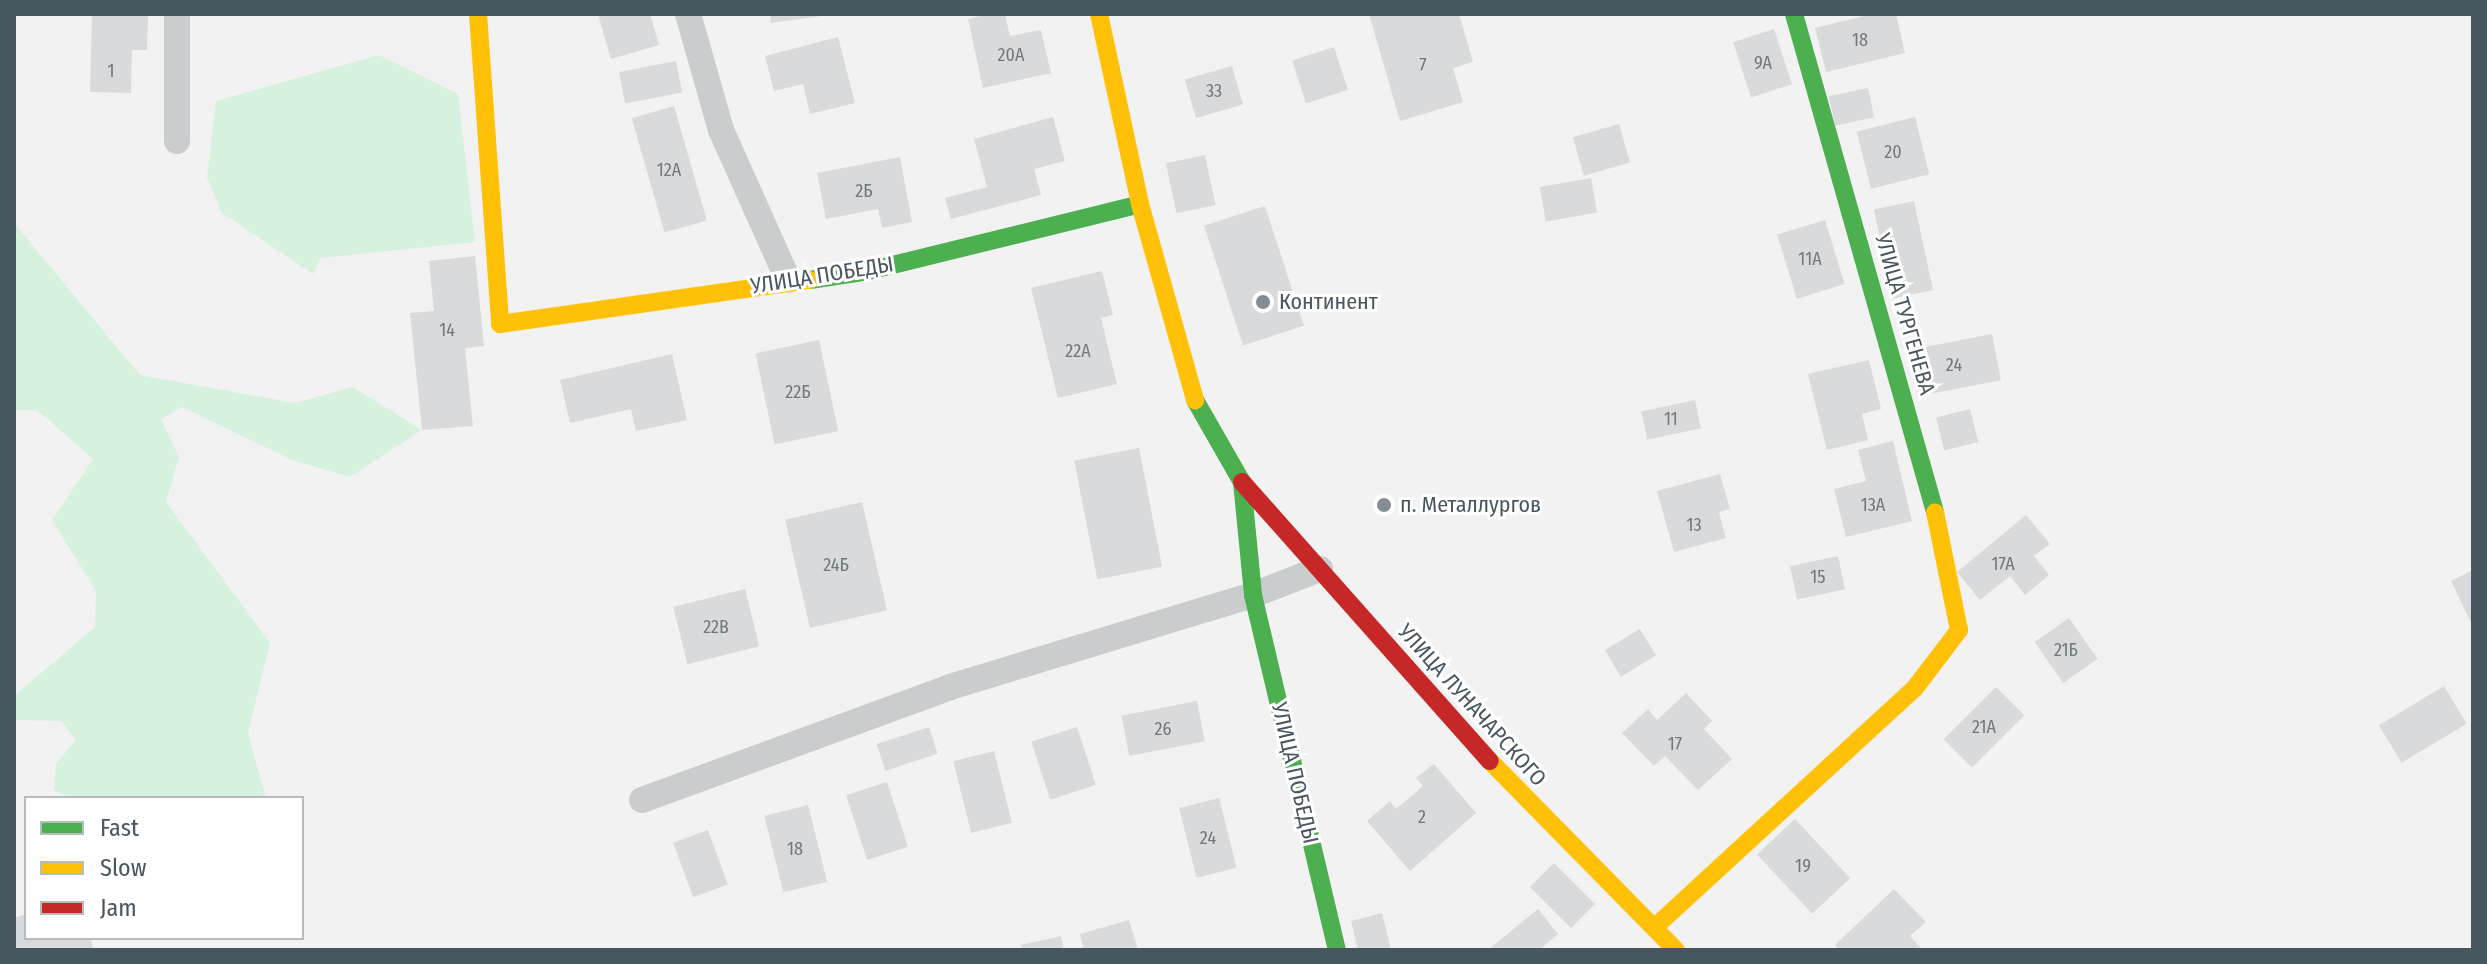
<!DOCTYPE html>
<meta charset="utf-8">
<style>
body{margin:0}
#map{position:relative;width:2487px;height:964px;overflow:hidden;background:#f3f2f2;font-family:"Fira Sans Condensed",sans-serif}
div>[style]{position:absolute}
.green>*{inset:0;background:#d7f1df}
.building>*{inset:0;background:#d9dadb;transform-origin:0 0}
.street>*{height:26px;margin:-13px;padding:0 13px;transform-origin:13px;border-radius:13px;background:#c9cdce}
.fast>*{height:18px;margin:-9px;padding:0 9px;transform-origin:9px;border-radius:9px;background:#4caf50}
.slow>*{height:18px;margin:-9px;padding:0 9px;transform-origin:9px;border-radius:9px;background:#ffc107}
.jam>*{height:18px;margin:-9px;padding:0 9px;transform-origin:9px;border-radius:9px;background:#c62828}
.dots>*{width:22px;height:22px;translate:-50% -50%;box-sizing:border-box;border:4px solid #fff;border-radius:50%}
span{translate:-50% -50%;white-space:nowrap;text-align:center;line-height:1.15;-webkit-text-stroke:6px #fff;paint-order:stroke}
.number-label{font-size:18px;color:#6e787f}
.number-label span{-webkit-text-stroke-width:0}
.street-label{font-size:22px;color:#48565f}
.poi-label{font-size:22px;color:#48565f}
.left{translate:0 -50%;text-align:left}
.frame{position:absolute;inset:0;border:16px solid #48565f;pointer-events:none}
.legend{position:absolute;left:24px;top:796px;width:280px;height:144px;box-sizing:border-box;background:#fff;border:2px solid #b6bbbf;margin:0;padding:10px 14px;list-style:none;font-size:24px;color:#48565f}
.legend li{display:flex;align-items:center;gap:16px;height:40px}
.legend b{width:40px;border:2px solid #b6bbbf}
</style>
<div id="map">
<div class="green">
<div style="clip-path:polygon(379px 55px,458px 94px,475px 242px,321px 258px,313px 274px,222px 213px,207px 178px,216px 101px)"></div>
<div style="clip-path:polygon(14px 223px,140px 375px,295px 403px,353px 387px,422px 430px,350px 477px,292px 460px,182px 407px,161px 419px,179px 457px,166px 502px,270px 643px,248px 733px,266px 798px,70px 798px,54px 790px,56px 764px,76px 740px,61px 721px,14px 720px,14px 696px,95px 627px,96px 591px,52px 520px,93px 459px,37px 410px,14px 410px)"></div>
</div>
<div class="building">
<div style="clip-path:polygon(92px 14px,148px 16px,147px 50px,132px 50px,131px 93px,90px 92px)"></div>
<div style="clip-path:polygon(598px 14px,650px 14px,659px 45px,611px 59px)"></div>
<div style="clip-path:polygon(770px 14px,821px 14px,821px 16px,771px 23px)"></div>
<div style="clip-path:polygon(989px 14px,1005px 14px,1010px 36px,1041px 30px,1051px 73px,983px 88px,968px 19px)"></div>
<div style="clip-path:polygon(1369px 14px,1459px 14px,1473px 62px,1453px 68px,1463px 102px,1400px 121px)"></div>
<div style="clip-path:polygon(1872px 14px,1896px 14px,1905px 53px,1826px 72px,1815px 28px)"></div>
<div style="left:1774px;top:29px;width:58px;height:43px;rotate:72deg"></div>
<div style="clip-path:polygon(838px 37px,855px 103px,810px 114px,803px 84px,774px 91px,765px 56px)"></div>
<div style="left:1334px;top:47px;width:45px;height:44px;rotate:72deg"></div>
<div style="left:676px;top:61px;width:32px;height:58px;rotate:79deg"></div>
<div style="left:1232px;top:66px;width:40px;height:49px;rotate:74deg"></div>
<div style="left:1868px;top:88px;width:30px;height:40px;rotate:78deg"></div>
<div style="left:674px;top:106px;width:119px;height:44px;rotate:74deg"></div>
<div style="clip-path:polygon(1053px 117px,1065px 161px,1034px 169px,1041px 195px,951px 219px,945px 198px,987px 187px,974px 139px)"></div>
<div style="left:1915px;top:117px;width:59px;height:60px;rotate:76deg"></div>
<div style="left:1619px;top:124px;width:40px;height:48px;rotate:74deg"></div>
<div style="left:1205px;top:155px;width:51px;height:40px;rotate:78deg"></div>
<div style="clip-path:polygon(900px 157px,912px 222px,882px 228px,878px 209px,826px 219px,817px 173px)"></div>
<div style="left:1591px;top:178px;width:35px;height:52px;rotate:80deg"></div>
<div style="left:1914px;top:201px;width:91px;height:41px;rotate:78deg"></div>
<div style="left:1265px;top:206px;width:126px;height:64px;rotate:72deg"></div>
<div style="left:1825px;top:220px;width:67px;height:50px;rotate:73deg"></div>
<div style="clip-path:polygon(475px 256px,484px 346px,465px 348px,473px 426px,422px 430px,410px 313px,434px 311px,429px 261px)"></div>
<div style="clip-path:polygon(1102px 271px,1113px 315px,1101px 318px,1117px 384px,1058px 398px,1031px 288px)"></div>
<div style="left:1992px;top:334px;width:47px;height:85px;rotate:79deg"></div>
<div style="left:819px;top:340px;width:93px;height:65px;rotate:78deg"></div>
<div style="clip-path:polygon(672px 354px,687px 420px,636px 431px,631px 409px,570px 423px,560px 380px)"></div>
<div style="clip-path:polygon(1869px 360px,1881px 409px,1862px 414px,1868px 440px,1827px 450px,1808px 374px)"></div>
<div style="left:1695px;top:400px;width:29px;height:55px;rotate:78deg"></div>
<div style="left:1970px;top:409px;width:34px;height:35px;rotate:76deg"></div>
<div style="clip-path:polygon(1893px 441px,1912px 521px,1846px 537px,1834px 489px,1866px 481px,1858px 450px)"></div>
<div style="left:1139px;top:448px;width:121px;height:66px;rotate:79deg"></div>
<div style="clip-path:polygon(1720px 474px,1730px 509px,1719px 512px,1726px 538px,1674px 552px,1657px 491px)"></div>
<div style="left:862px;top:502px;width:111px;height:79px;rotate:77deg"></div>
<div style="clip-path:polygon(2026px 515px,2050px 544px,2034px 556px,2049px 575px,2025px 595px,2010px 576px,1980px 600px,1957px 572px)"></div>
<div style="left:1838px;top:556px;width:34px;height:49px;rotate:78deg"></div>
<div style="clip-path:polygon(2473px 570px,2473px 627px,2451px 581px)"></div>
<div style="left:745px;top:589px;width:59px;height:74px;rotate:76deg"></div>
<div style="left:2069px;top:618px;width:50px;height:42px;rotate:55deg"></div>
<div style="left:1640px;top:629px;width:31px;height:41px;rotate:59deg"></div>
<div style="left:2444px;top:686px;width:44px;height:76px;rotate:59deg"></div>
<div style="left:1996px;top:687px;width:40px;height:74px;rotate:45deg"></div>
<div style="clip-path:polygon(1686px 693px,1712px 721px,1704px 729px,1732px 759px,1698px 790px,1665px 756px,1654px 766px,1622px 733px,1648px 709px,1657px 720px)"></div>
<div style="left:1197px;top:701px;width:41px;height:77px;rotate:79deg"></div>
<div style="left:929px;top:727px;width:28px;height:55px;rotate:72deg"></div>
<div style="left:1077px;top:727px;width:61px;height:48px;rotate:72deg"></div>
<div style="left:994px;top:751px;width:74px;height:42px;rotate:76deg"></div>
<div style="clip-path:polygon(1434px 764px,1476px 813px,1410px 871px,1367px 821px,1390px 801px,1396px 809px,1423px 786px,1416px 778px)"></div>
<div style="left:887px;top:782px;width:68px;height:43px;rotate:72deg"></div>
<div style="left:1219px;top:798px;width:72px;height:41px;rotate:76deg"></div>
<div style="left:808px;top:805px;width:79px;height:45px;rotate:76deg"></div>
<div style="left:1795px;top:819px;width:81px;height:52px;rotate:47deg"></div>
<div style="left:708px;top:830px;width:58px;height:37px;rotate:70deg"></div>
<div style="left:1554px;top:863px;width:58px;height:34px;rotate:45deg"></div>
<div style="clip-path:polygon(1894px 889px,1926px 922px,1910px 936px,1923px 950px,1840px 950px,1835px 945px)"></div>
<div style="clip-path:polygon(1538px 909px,1558px 934px,1539px 950px,1488px 950px)"></div>
<div style="clip-path:polygon(1382px 913px,1391px 950px,1358px 950px,1351px 921px)"></div>
<div style="clip-path:polygon(26px 914px,26px 938px,90px 938px,94px 950px,14px 950px,14px 918px)"></div>
<div style="clip-path:polygon(1129px 920px,1138px 950px,1084px 950px,1080px 934px)"></div>
<div style="clip-path:polygon(1061px 936px,1064px 950px,1023px 950px,1021px 945px)"></div>
</div>
<div class="street">
<div style="left:177px;top:14px;width:127px;rotate:90deg"></div>
<div style="left:688px;top:14px;width:121px;rotate:74.1deg"></div>
<div style="left:721px;top:130px;width:164px;rotate:65.9deg"></div>
<div style="left:642px;top:800px;width:328px;rotate:-20.1deg"></div>
<div style="left:950px;top:687px;width:317px;rotate:-16.9deg"></div>
<div style="left:1253px;top:595px;width:72px;rotate:-21.2deg"></div>
</div>
<div class="fast">
<div style="left:1794px;top:14px;width:518px;rotate:74.19deg"></div>
<div style="left:810px;top:280px;width:55px;rotate:-8.4deg"></div>
<div style="left:864px;top:272px;width:284px;rotate:-13.8deg"></div>
<div style="left:1195px;top:400px;width:95px;rotate:60.2deg"></div>
<div style="left:1242px;top:482px;width:114px;rotate:84.4deg"></div>
<div style="left:1253px;top:595px;width:365px;rotate:76.7deg"></div>
</div>
<div class="slow">
<div style="left:478px;top:14px;width:311px;rotate:85.9deg"></div>
<div style="left:500px;top:324px;width:313px;rotate:-8.1deg"></div>
<div style="left:1099px;top:14px;width:194px;rotate:77.8deg"></div>
<div style="left:1140px;top:204px;width:204px;rotate:74.3deg"></div>
<div style="left:1490px;top:761px;width:265px;rotate:45.5deg"></div>
<div style="left:1655px;top:927px;width:353px;rotate:-42.6deg"></div>
<div style="left:1915px;top:688px;width:73px;rotate:-52.8deg"></div>
<div style="left:1959px;top:630px;width:120px;rotate:-101.5deg"></div>
</div>
<div class="jam">
<div style="left:1242px;top:482px;width:373px;rotate:48.4deg"></div>
</div>
<div class="dots">
<div style="left:1263px;top:302px;background:#848d92"></div>
<div style="left:1384px;top:505px;background:#848d92"></div>
</div>
<div class="number-label">
<span style="left:1860px;top:40px">18</span>
<span style="left:1011px;top:55px">20А</span>
<span style="left:1763px;top:63px">9А</span>
<span style="left:1423px;top:65px">7</span>
<span style="left:111px;top:71px">1</span>
<span style="left:1214px;top:91px">33</span>
<span style="left:1893px;top:152px">20</span>
<span style="left:669px;top:170px">12А</span>
<span style="left:864px;top:191px">2Б</span>
<span style="left:1810px;top:259px">11А</span>
<span style="left:447px;top:330px">14</span>
<span style="left:1078px;top:351px">22А</span>
<span style="left:1954px;top:365px">24</span>
<span style="left:798px;top:392px">22Б</span>
<span style="left:1671px;top:419px">11</span>
<span style="left:1873px;top:505px">13А</span>
<span style="left:1694px;top:525px">13</span>
<span style="left:2003px;top:564px">17А</span>
<span style="left:836px;top:565px">24Б</span>
<span style="left:1818px;top:577px">15</span>
<span style="left:716px;top:627px">22В</span>
<span style="left:2066px;top:650px">21Б</span>
<span style="left:1984px;top:727px">21А</span>
<span style="left:1163px;top:729px">26</span>
<span style="left:1675px;top:744px">17</span>
<span style="left:1422px;top:817px">2</span>
<span style="left:1208px;top:838px">24</span>
<span style="left:795px;top:849px">18</span>
<span style="left:1803px;top:866px">19</span>
</div>
<div class="street-label">
<span style="left:822px;top:275px;rotate:-9deg">УЛИЦА ПОБЕДЫ</span>
<span style="left:1905px;top:314px;rotate:74deg">УЛИЦА ТУРГЕНЕВА</span>
<span style="left:1472px;top:705px;rotate:48deg">УЛИЦА ЛУНАЧАРСКОГО</span>
<span style="left:1295px;top:773px;rotate:77deg">УЛИЦА ПОБЕДЫ</span>
</div>
<div class="poi-label">
<span class="left" style="left:1279px;top:302px">Континент</span>
<span class="left" style="left:1400px;top:505px">п. Металлургов</span>
</div>
<div class="frame"></div>
<ul class="legend">
<li><b style="height:10px;background:#4caf50"></b>Fast</li>
<li><b style="height:10px;background:#ffc107"></b>Slow</li>
<li><b style="height:10px;background:#c62828"></b>Jam</li>
</ul>
</div>
